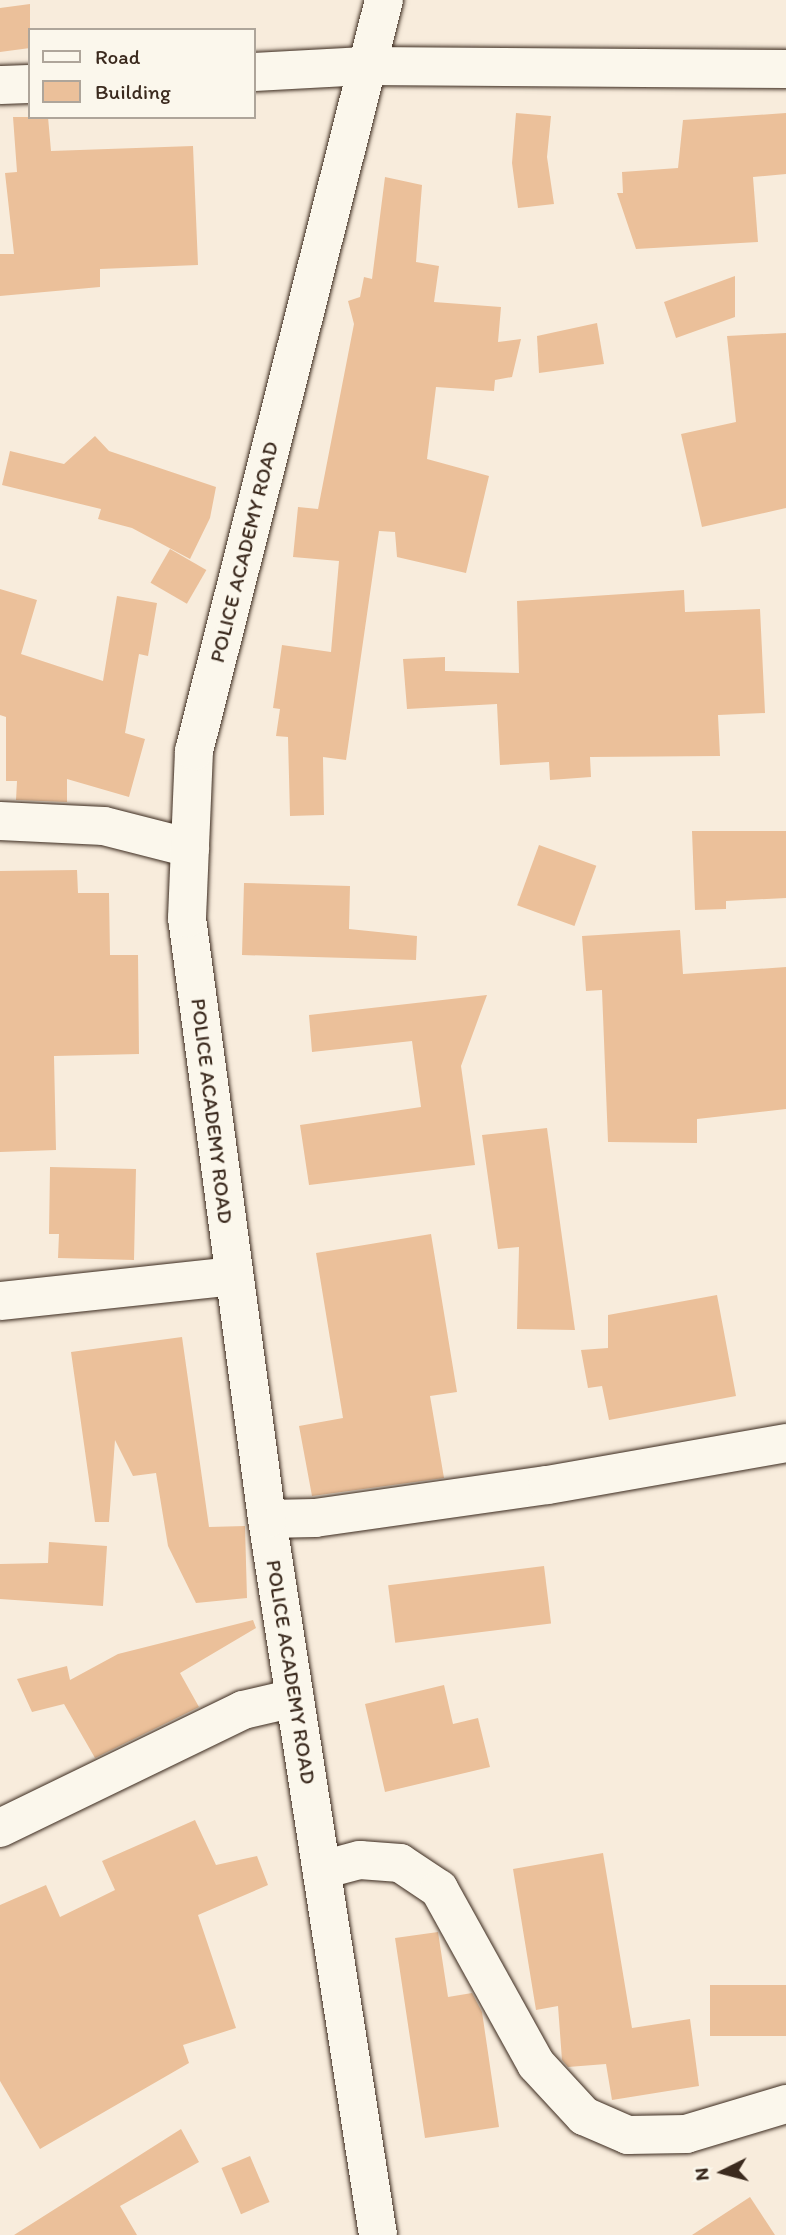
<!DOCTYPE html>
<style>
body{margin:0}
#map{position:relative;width:786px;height:2235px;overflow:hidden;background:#f8ecdc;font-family:Itim,sans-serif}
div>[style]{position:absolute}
.building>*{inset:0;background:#ebc09a;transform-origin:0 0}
.roads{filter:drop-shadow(0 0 2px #3b2a1e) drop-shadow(0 0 2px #3b2a1e)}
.minor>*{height:38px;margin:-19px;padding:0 19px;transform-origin:19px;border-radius:19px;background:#fbf7ec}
span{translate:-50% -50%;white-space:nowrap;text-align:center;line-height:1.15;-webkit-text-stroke:7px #fbf7ec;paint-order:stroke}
.street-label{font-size:21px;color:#3b2a1e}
.legend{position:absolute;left:28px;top:28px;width:228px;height:91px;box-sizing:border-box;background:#fbf7ec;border:2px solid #aea59a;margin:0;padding:9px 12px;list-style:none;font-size:21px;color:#3b2a1e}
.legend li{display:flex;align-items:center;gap:14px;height:35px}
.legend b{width:35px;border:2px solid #aea59a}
.north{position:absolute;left:688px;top:2137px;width:70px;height:70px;-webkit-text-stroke:5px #fbf7ec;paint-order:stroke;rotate:264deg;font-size:19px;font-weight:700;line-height:28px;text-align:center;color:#3b2a1e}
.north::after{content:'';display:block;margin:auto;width:24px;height:32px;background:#3b2a1e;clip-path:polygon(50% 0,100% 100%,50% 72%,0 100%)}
</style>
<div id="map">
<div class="building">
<div style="clip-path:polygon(30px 4px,30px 48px,0 52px,0 8px)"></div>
<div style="clip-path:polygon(516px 113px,551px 116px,547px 157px,554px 204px,518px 208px,512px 163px)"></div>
<div style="clip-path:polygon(786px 113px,786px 174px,753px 177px,758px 242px,636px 249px,617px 193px,623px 193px,622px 172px,678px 168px,683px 120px)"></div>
<div style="clip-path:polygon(13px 117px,48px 117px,51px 151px,193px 146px,198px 265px,100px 269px,100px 287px,0 296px,0 254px,14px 254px,5px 173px,17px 172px)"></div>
<div style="clip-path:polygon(385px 177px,422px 185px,416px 262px,439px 266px,434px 302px,501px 307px,498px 342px,521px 339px,512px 377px,495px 380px,494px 391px,436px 387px,427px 459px,489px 476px,466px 573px,397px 557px,395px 532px,379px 531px,346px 760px,323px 757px,324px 815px,290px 816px,288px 737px,276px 736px,280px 709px,273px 708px,282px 645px,331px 652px,339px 561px,293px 557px,298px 507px,318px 509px,354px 324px,348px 301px,360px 297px,364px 277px,372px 279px)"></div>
<div style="clip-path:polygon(735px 276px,735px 317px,676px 338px,664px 302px)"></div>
<div style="clip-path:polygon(597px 323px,604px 364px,539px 373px,537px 336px)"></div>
<div style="clip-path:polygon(786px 333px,786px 508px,702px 527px,681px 434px,736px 422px,727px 336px)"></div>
<div style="clip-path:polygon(95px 436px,109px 451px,216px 487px,210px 518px,190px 559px,132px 528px,98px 519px,101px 509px,2px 485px,10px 451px,64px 464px)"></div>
<div style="left:170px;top:549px;width:42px;height:39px;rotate:30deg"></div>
<div style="clip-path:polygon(0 589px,37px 600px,21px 654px,103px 681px,117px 596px,157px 603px,148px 656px,139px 654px,125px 733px,145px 739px,129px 797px,67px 779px,67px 802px,16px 800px,17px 781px,6px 781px,6px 717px,0 715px)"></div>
<div style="clip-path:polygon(684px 590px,685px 612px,760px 609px,765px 713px,718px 715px,720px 756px,590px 757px,591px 777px,550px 780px,549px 762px,500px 765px,497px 704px,407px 709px,403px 659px,445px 657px,445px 671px,519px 673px,517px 601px)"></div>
<div style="clip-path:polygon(692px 831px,786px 831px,786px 898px,726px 901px,726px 909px,695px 910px)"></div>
<div style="left:539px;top:845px;width:61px;height:64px;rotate:20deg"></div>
<div style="clip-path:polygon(77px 870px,78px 893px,109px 893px,110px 955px,138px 955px,139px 1054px,54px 1056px,56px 1150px,0 1152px,0 871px)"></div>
<div style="clip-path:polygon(244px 883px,350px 886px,349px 929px,417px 936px,416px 960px,242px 955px)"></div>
<div style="clip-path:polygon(680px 930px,683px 974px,786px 967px,786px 1109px,697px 1119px,697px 1143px,608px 1142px,602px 990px,586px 991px,582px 936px)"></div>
<div style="clip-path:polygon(487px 995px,461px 1066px,475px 1165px,309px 1185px,300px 1125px,421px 1107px,412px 1041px,312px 1052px,309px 1015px)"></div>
<div style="clip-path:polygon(547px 1128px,561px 1230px,575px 1330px,517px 1329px,519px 1247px,498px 1249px,482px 1135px)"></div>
<div style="clip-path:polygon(50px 1167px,136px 1169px,134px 1260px,58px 1258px,59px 1234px,49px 1234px)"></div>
<div style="clip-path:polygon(431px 1234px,457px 1392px,430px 1396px,444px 1478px,312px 1496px,299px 1426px,343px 1418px,316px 1253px)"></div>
<div style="clip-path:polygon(717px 1295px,736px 1396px,609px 1420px,602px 1386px,588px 1388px,581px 1350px,608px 1348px,608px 1315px)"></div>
<div style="clip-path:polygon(182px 1337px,209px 1527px,245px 1526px,247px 1598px,196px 1603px,168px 1546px,156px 1473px,133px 1476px,115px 1440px,109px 1522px,95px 1522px,71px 1352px)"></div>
<div style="clip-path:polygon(49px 1542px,107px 1546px,103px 1606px,0 1599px,0 1564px,48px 1563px)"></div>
<div style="left:544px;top:1566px;width:58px;height:157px;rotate:83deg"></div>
<div style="clip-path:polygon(253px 1620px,256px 1628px,180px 1673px,199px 1707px,95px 1758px,64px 1704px,32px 1712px,17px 1679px,67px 1666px,70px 1680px,118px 1654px)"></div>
<div style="clip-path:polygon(444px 1685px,453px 1724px,478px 1718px,490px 1767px,385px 1792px,365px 1704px)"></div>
<div style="clip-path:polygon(195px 1820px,216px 1865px,257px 1856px,268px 1885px,198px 1915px,236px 2028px,183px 2045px,189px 2063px,40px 2149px,0 2081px,0 1905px,46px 1885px,60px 1917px,115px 1890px,102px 1861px)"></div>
<div style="clip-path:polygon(603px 1853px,632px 2028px,690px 2019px,699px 2086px,612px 2100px,606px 2064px,568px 2067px,562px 2060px,558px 2006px,536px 2010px,513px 1869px)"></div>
<div style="clip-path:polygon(438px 1932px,448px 1997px,472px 1993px,482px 2012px,499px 2127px,425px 2138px,395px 1938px)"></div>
<div style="left:786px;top:1985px;width:51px;height:76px;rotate:90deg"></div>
<div style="clip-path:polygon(181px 2129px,199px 2162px,120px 2206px,137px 2235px,14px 2235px)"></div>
<div style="left:250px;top:2156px;width:50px;height:31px;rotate:67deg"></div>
<div style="clip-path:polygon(750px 2197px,775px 2235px,692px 2235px)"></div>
</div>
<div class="roads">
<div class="minor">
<div style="left:254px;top:72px;width:111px;rotate:-3.1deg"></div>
<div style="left:365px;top:66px;width:421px;rotate:0.4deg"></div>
<div style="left:0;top:85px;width:30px;rotate:-2deg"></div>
<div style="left:0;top:821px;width:104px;rotate:2.8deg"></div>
<div style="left:104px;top:826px;width:89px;rotate:14.3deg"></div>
<div style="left:0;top:1301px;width:235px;rotate:-6.1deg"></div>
<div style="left:267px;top:1519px;width:48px;rotate:-1.2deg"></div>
<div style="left:315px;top:1518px;width:235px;rotate:-8.1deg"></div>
<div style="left:548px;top:1485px;width:242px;rotate:-10deg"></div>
<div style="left:0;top:1828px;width:270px;rotate:-25.9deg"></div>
<div style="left:243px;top:1710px;width:53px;rotate:-13deg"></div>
<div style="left:322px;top:1870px;width:39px;rotate:-15deg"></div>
<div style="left:360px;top:1860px;width:40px;rotate:4.3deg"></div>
<div style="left:400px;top:1863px;width:47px;rotate:33.7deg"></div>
<div style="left:439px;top:1889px;width:200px;rotate:61deg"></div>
<div style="left:536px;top:2064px;width:71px;rotate:47.3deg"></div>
<div style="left:584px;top:2116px;width:48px;rotate:23.4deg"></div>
<div style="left:628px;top:2135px;width:58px;rotate:-1deg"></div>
<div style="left:686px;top:2134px;width:104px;rotate:-16.7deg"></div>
<div style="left:378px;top:2235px;width:725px;rotate:-98.81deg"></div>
<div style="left:267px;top:1519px;width:606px;rotate:-97.58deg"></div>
<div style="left:187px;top:918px;width:167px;rotate:-87.6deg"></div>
<div style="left:194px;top:751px;width:775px;rotate:-75.8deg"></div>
</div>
</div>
<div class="street-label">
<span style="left:244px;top:552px;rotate:-76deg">POLICE ACADEMY ROAD</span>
<span style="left:212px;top:1111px;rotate:83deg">POLICE ACADEMY ROAD</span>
<span style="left:291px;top:1672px;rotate:81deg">POLICE ACADEMY ROAD</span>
</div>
<ul class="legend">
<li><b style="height:9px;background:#fbf7ec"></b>Road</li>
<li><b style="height:19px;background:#ebc09a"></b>Building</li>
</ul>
<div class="north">N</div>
</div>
